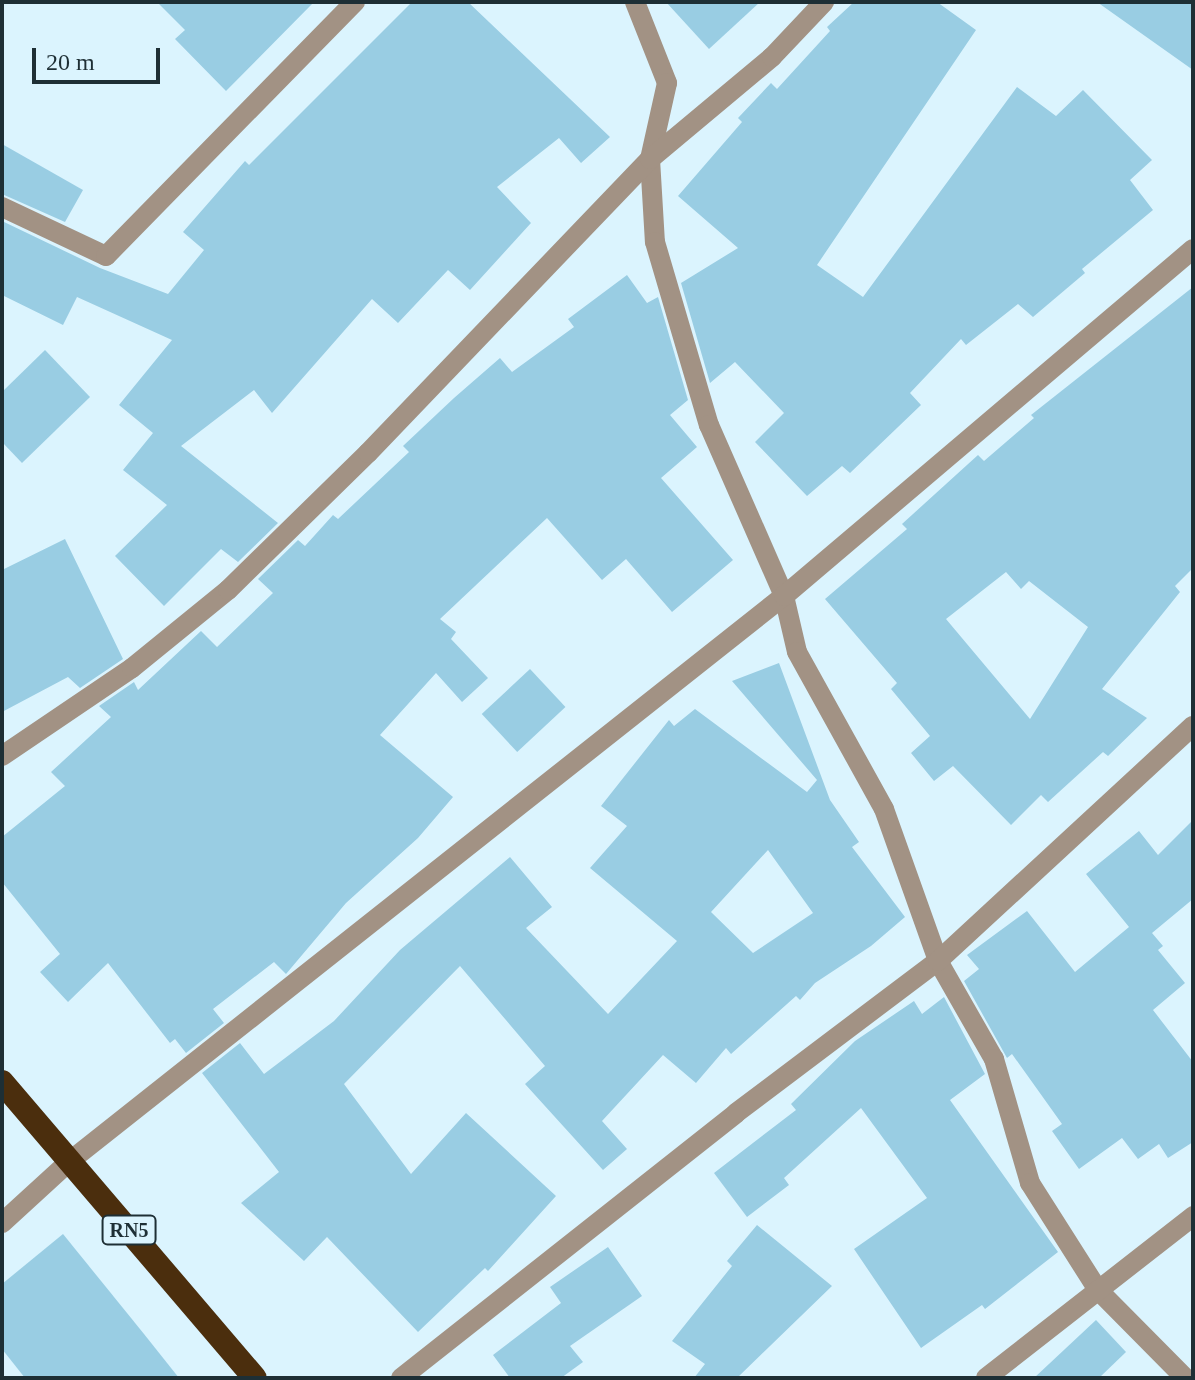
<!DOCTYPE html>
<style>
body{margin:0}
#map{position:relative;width:1195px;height:1380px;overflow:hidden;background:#dbf4fe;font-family:Georgia,serif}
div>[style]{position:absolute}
.building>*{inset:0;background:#99cde3;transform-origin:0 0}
.minor>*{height:20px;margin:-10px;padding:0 10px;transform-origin:10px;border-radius:10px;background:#a29284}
.highway>*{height:24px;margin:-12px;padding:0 12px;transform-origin:12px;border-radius:12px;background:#4b2e0d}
span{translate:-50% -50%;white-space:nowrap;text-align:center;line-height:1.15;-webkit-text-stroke:7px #dbf4fe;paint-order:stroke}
.shield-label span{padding:2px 6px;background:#dbf4fe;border:2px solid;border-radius:6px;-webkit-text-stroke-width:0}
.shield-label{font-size:20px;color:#1e2f35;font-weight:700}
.frame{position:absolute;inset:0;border:4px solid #1e2f35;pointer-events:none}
.scale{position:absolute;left:32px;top:48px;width:128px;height:36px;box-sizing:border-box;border:4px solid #1e2f35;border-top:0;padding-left:10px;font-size:24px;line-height:28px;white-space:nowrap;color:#1e2f35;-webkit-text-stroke:6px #dbf4fe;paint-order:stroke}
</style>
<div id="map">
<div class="building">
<div style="clip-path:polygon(157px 2px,314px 2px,226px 91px,175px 39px,185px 30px)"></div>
<div style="clip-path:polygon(412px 2px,468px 2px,610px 137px,581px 163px,559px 138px,497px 187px,531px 223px,470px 290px,448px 270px,398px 323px,372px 299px,272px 413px,254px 390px,181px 446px,278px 523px,238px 562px,221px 549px,164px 606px,115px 556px,167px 505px,123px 470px,153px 433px,119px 405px,172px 340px,77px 297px,63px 325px,2px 295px,2px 221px,100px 268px,168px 294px,204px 250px,183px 232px,245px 161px,249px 165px)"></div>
<div style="clip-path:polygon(666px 2px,760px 2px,709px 49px)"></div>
<div style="clip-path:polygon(854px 2px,937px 2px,976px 30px,817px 265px,863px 297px,1017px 87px,1056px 116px,1083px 90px,1152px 160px,1130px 180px,1153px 210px,1082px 269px,1085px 273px,1033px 317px,1018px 304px,966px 345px,961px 339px,910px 393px,921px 405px,850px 473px,842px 466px,807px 496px,755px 442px,784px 413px,735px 362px,710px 383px,681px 283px,738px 248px,678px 196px,742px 122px,738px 118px,771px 83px,777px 89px,830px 31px,827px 27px)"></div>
<div style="clip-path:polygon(1097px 2px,1193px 2px,1193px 70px)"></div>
<div style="clip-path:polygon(2px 144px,83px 190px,65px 222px,2px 194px)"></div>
<div style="clip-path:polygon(627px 275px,647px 303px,658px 297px,688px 400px,670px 415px,697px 447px,661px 478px,733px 560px,672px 612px,626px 559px,602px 580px,547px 518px,440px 619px,456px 632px,451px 639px,488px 678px,462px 702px,436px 673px,380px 735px,453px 797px,418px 838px,346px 903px,286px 974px,274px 962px,213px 1009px,224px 1023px,186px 1053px,175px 1039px,170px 1043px,108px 963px,68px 1002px,40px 972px,60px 954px,2px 882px,2px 837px,65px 786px,51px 772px,111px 717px,99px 706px,134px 682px,138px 690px,201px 631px,217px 647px,273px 593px,258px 579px,298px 540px,305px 546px,333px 515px,338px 519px,409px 452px,403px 446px,454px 398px,500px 358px,512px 372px,574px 327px,568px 319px)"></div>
<div style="clip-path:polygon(evenodd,1193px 287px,1193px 568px,1175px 586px,1180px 592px,1102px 689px,1147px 718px,1108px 756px,1103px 752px,1048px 802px,1041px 795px,1011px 825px,953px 766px,934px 781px,911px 753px,930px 736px,891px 689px,897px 683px,825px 599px,907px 529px,902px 524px,978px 455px,984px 461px,1034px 418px,1031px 415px,1193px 287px,1006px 572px,1021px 589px,1029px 581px,1088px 627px,1030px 719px,946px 619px,1006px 572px)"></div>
<div style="clip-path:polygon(45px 350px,90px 397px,22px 463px,2px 442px,2px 392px)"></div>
<div style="clip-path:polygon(65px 539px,123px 659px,80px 688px,68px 677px,2px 712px,2px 570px)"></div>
<div style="clip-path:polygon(evenodd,779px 663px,830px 800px,859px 842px,852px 847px,905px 917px,871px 946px,815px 983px,800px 1000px,796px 996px,731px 1054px,726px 1048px,696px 1083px,663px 1055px,602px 1121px,627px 1149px,603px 1170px,525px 1084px,545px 1066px,460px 966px,344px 1084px,411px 1174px,466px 1113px,556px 1196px,488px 1271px,485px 1268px,418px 1332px,327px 1237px,304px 1261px,241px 1203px,279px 1172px,202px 1073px,240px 1043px,264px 1074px,334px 1021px,400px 950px,510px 857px,552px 907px,526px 928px,608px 1014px,677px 941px,590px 868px,627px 826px,601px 806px,669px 720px,674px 726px,695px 709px,807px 792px,817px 780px,732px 681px,779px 663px,768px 850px,813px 913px,753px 953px,711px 912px,768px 850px)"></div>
<div style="left:530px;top:669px;width:52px;height:66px;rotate:47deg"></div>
<div style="clip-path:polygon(1193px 820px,1193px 899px,1152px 933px,1163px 946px,1158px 950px,1185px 983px,1153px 1010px,1193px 1062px,1193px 1142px,1168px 1158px,1159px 1144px,1138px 1159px,1122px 1138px,1079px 1169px,1052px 1131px,1062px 1124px,1012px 1054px,1007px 1058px,964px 981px,979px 969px,967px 955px,1027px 911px,1075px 972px,1129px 927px,1086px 874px,1139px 831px,1158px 855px)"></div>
<div style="clip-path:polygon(944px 997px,985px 1074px,950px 1100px,1058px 1252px,985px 1309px,982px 1305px,921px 1348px,854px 1249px,927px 1198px,861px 1108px,784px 1178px,789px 1185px,747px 1217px,714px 1173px,796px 1110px,791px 1104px,855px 1041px,914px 1001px,922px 1014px)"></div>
<div style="clip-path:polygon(757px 1225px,832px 1286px,737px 1378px,694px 1378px,705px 1364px,672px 1341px,732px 1266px,727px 1261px)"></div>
<div style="clip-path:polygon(63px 1234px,144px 1334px,179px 1378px,25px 1378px,2px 1349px,2px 1284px)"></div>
<div style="clip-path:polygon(608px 1247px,642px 1296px,570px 1346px,583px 1362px,561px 1378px,510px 1378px,493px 1355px,561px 1303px,550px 1287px)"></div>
<div style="clip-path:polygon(1096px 1320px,1126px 1352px,1099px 1378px,1034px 1378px)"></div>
</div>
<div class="minor">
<div style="left:635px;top:2px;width:87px;rotate:68.4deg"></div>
<div style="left:667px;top:83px;width:78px;rotate:102.6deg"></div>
<div style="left:650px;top:159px;width:83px;rotate:86.6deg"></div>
<div style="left:655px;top:242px;width:191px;rotate:73.6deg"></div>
<div style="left:709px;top:425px;width:187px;rotate:66.3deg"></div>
<div style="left:784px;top:596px;width:57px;rotate:76.9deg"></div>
<div style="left:797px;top:652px;width:179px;rotate:61deg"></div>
<div style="left:884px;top:809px;width:161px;rotate:70.4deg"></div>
<div style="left:938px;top:961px;width:113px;rotate:60.3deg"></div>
<div style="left:994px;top:1059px;width:129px;rotate:73.8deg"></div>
<div style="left:1030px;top:1183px;width:127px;rotate:57.6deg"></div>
<div style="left:1098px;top:1290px;width:124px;rotate:45.3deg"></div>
<div style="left:2px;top:207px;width:115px;rotate:25.2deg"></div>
<div style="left:106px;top:256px;width:356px;rotate:-45.6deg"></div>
<div style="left:2px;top:756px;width:157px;rotate:-34.1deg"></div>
<div style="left:132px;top:668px;width:124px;rotate:-39.1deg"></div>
<div style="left:228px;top:590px;width:196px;rotate:-44.4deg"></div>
<div style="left:368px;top:453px;width:407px;rotate:-46.2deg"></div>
<div style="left:650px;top:159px;width:159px;rotate:-39.9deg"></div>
<div style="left:772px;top:57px;width:76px;rotate:-46.6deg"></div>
<div style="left:2px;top:1223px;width:92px;rotate:-42.4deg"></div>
<div style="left:70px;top:1161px;width:911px;rotate:-38.36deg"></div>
<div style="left:784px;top:596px;width:536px;rotate:-40.31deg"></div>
<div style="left:401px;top:1378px;width:427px;rotate:-38.3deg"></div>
<div style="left:736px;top:1113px;width:253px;rotate:-37deg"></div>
<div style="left:938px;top:961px;width:347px;rotate:-42.7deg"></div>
<div style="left:986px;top:1378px;width:263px;rotate:-38deg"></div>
</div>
<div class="highway">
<div style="left:2px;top:1082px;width:389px;rotate:49.5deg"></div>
</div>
<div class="shield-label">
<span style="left:129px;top:1230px">RN5</span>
</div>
<div class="frame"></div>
<div class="scale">20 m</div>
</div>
